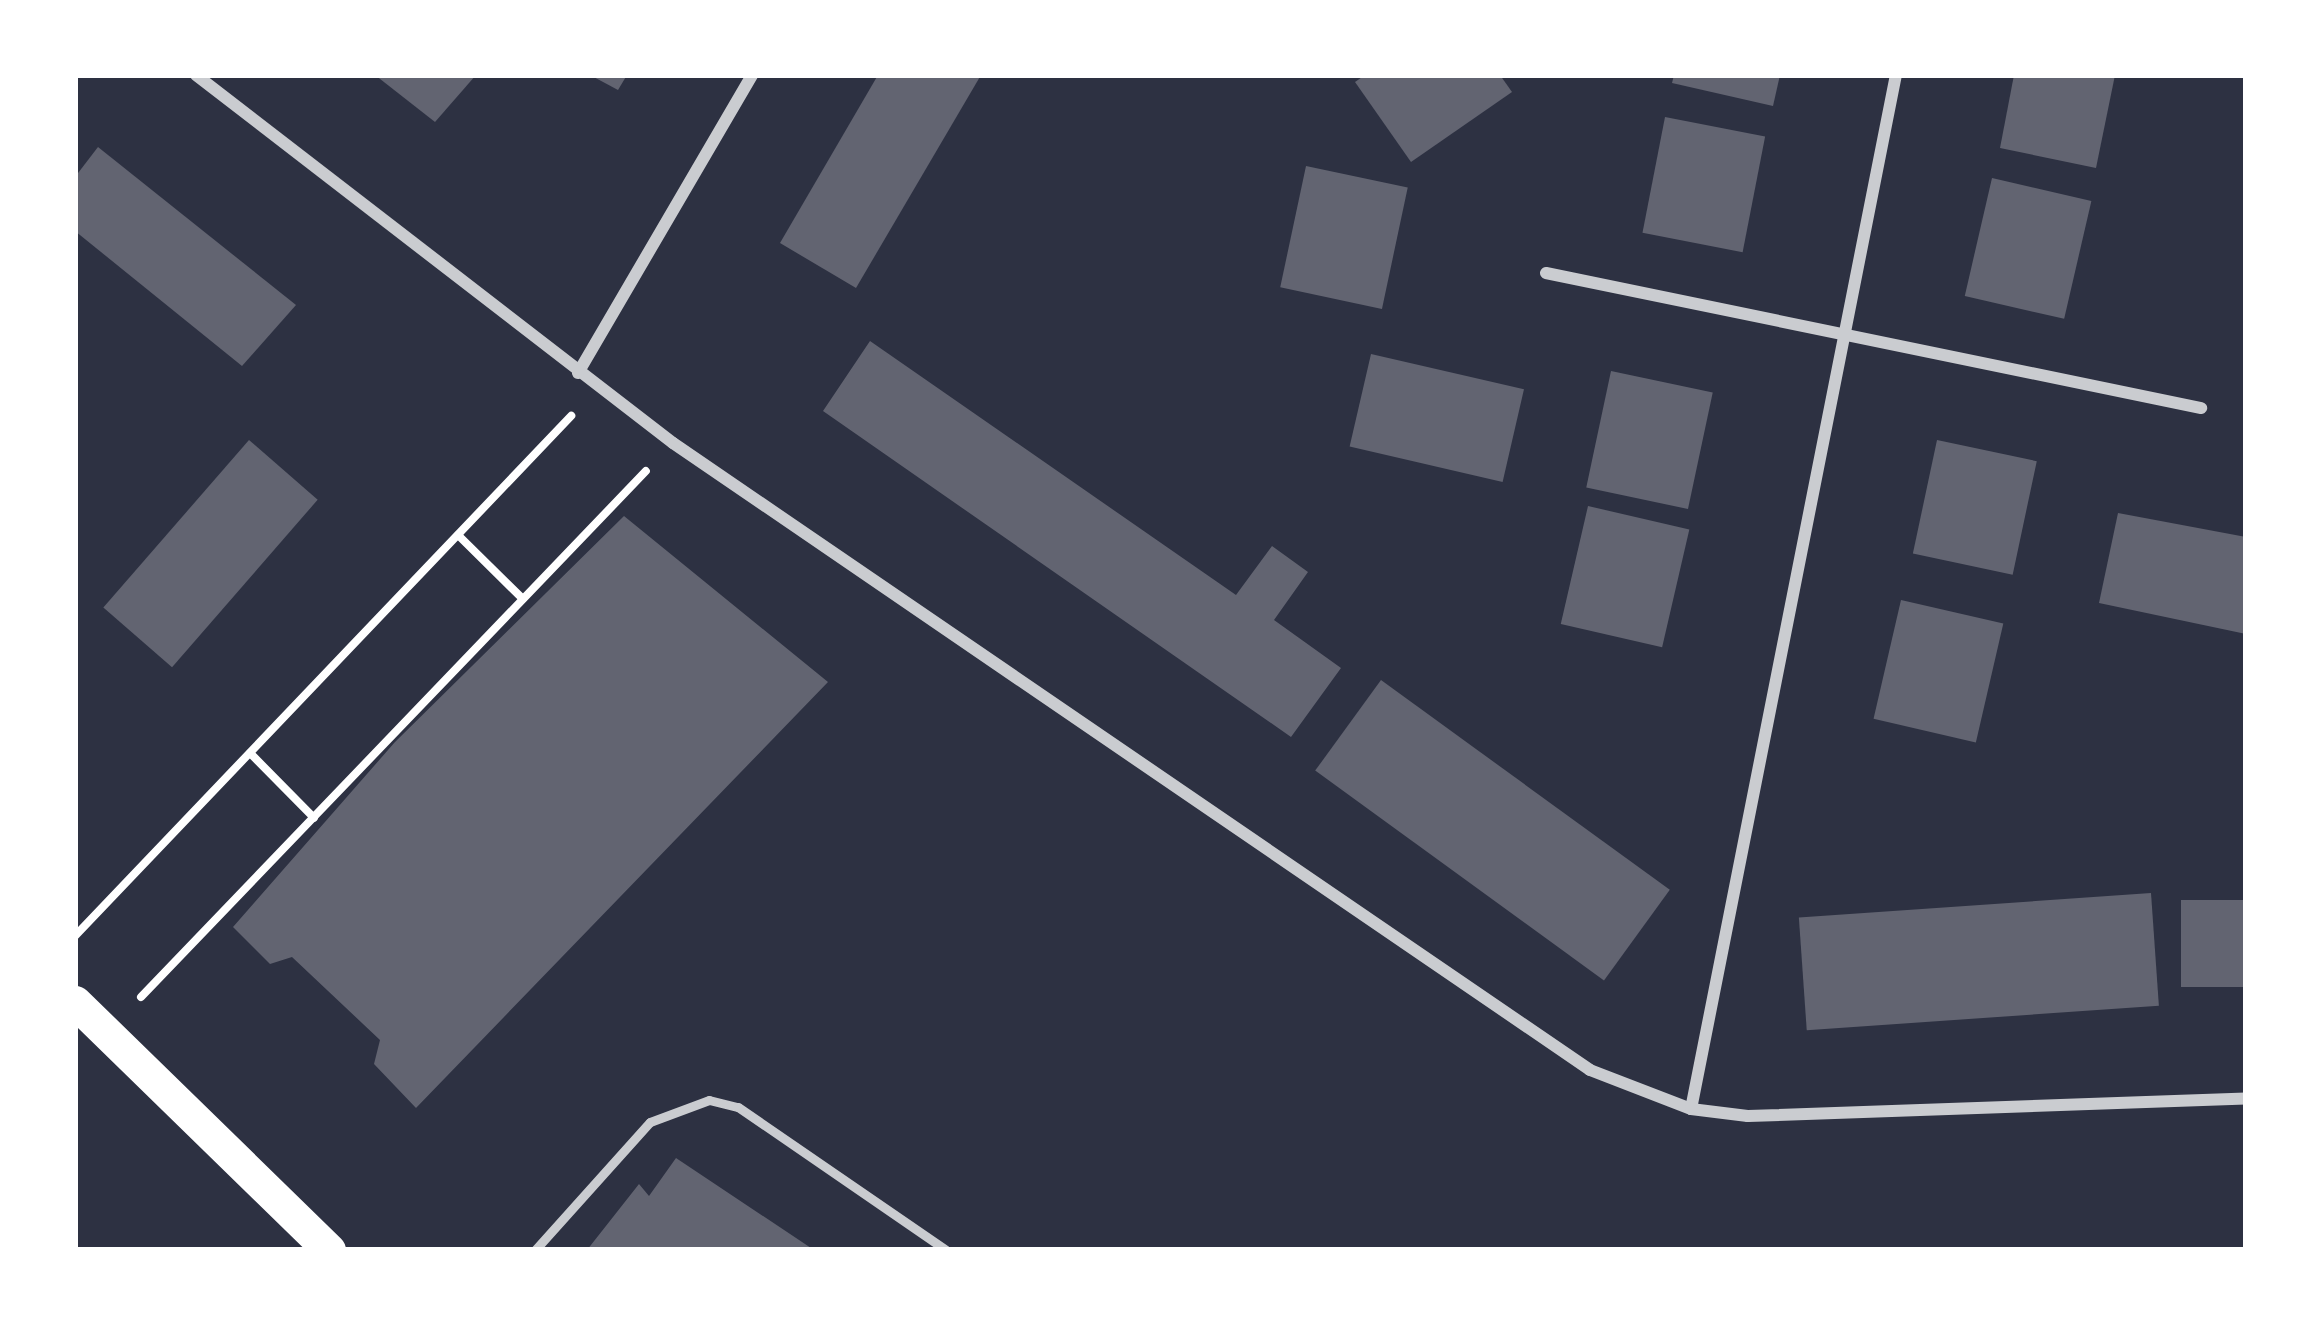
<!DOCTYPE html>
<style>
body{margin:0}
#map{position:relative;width:2321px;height:1325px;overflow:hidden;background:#2d3142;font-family:Overpass,sans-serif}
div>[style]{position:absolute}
.building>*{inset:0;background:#626471;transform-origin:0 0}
.path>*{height:8px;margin:-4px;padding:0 4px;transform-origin:4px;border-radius:4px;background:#fff}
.service>*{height:9px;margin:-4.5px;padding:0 4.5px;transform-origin:4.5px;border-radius:4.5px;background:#caccd0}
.minor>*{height:12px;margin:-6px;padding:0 6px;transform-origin:6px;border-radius:6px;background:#caccd0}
.trunk>*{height:33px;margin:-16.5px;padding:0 16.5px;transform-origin:16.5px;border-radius:16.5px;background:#fff}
span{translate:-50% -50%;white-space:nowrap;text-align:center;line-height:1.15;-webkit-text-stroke:12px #fff;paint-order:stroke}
.frame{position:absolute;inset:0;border:78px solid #fff;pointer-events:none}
</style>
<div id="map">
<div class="building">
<div style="clip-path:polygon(375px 75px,476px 75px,435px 122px)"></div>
<div style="clip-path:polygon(590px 75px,627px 75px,618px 90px)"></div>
<div style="clip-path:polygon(878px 75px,981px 75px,856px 288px,780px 243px)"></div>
<div style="clip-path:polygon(1365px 75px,1500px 75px,1512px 92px,1411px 162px,1355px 82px)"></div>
<div style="clip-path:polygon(1674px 75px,1780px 75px,1773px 106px,1672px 83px)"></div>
<div style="clip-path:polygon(2014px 75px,2115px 75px,2096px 168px,2000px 148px)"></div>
<div style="left:1665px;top:117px;width:102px;height:118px;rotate:11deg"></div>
<div style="clip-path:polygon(98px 147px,296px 305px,242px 366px,75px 231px,75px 177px)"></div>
<div style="left:1306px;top:166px;width:104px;height:124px;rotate:12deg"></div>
<div style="left:1992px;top:178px;width:102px;height:121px;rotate:13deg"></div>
<div style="clip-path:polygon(870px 341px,1236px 595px,1272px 546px,1308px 572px,1274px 620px,1341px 668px,1291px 737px,823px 411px)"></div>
<div style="left:1371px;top:354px;width:157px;height:95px;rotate:13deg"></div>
<div style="left:1611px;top:371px;width:104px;height:119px;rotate:12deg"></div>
<div style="left:249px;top:440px;width:91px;height:222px;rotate:41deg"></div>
<div style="left:1937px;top:440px;width:102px;height:116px;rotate:12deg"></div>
<div style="left:1588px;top:506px;width:104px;height:121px;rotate:13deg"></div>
<div style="clip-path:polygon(2118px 513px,2246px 537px,2246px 634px,2099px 603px)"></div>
<div style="clip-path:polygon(624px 516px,828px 682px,416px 1108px,374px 1064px,380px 1040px,292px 957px,270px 964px,233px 927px,395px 742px)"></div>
<div style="left:1901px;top:600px;width:105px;height:122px;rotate:13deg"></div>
<div style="left:1381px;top:680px;width:357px;height:112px;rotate:36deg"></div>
<div style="left:2151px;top:893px;width:113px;height:353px;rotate:86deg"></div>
<div style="left:2246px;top:900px;width:87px;height:65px;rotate:90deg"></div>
<div style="clip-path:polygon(676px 1158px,814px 1250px,587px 1250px,639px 1184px,649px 1196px)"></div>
</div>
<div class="path">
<div style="left:458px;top:535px;width:91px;rotate:44.6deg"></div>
<div style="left:250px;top:753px;width:91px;rotate:45.4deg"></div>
<div style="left:75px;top:936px;width:719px;rotate:-46.35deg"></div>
<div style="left:141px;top:997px;width:729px;rotate:-46.17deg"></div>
</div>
<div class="service">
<div style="left:535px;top:1250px;width:172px;rotate:-48.1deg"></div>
<div style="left:650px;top:1122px;width:63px;rotate:-20.4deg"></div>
<div style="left:709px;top:1100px;width:30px;rotate:14deg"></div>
<div style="left:738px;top:1107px;width:252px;rotate:34.5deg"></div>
</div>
<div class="minor">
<div style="left:196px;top:75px;width:602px;rotate:37.65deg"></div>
<div style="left:673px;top:443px;width:1111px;rotate:34.36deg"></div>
<div style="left:1590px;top:1070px;width:108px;rotate:21.1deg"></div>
<div style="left:1691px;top:1109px;width:57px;rotate:7deg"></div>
<div style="left:1748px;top:1116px;width:498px;rotate:-2deg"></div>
<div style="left:1546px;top:273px;width:669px;rotate:11.65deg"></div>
<div style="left:578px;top:373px;width:345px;rotate:-59.7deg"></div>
<div style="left:1691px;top:1109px;width:1054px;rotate:-78.79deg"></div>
</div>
<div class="trunk">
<div style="left:75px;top:1002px;width:355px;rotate:44.3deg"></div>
</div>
<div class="frame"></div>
</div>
